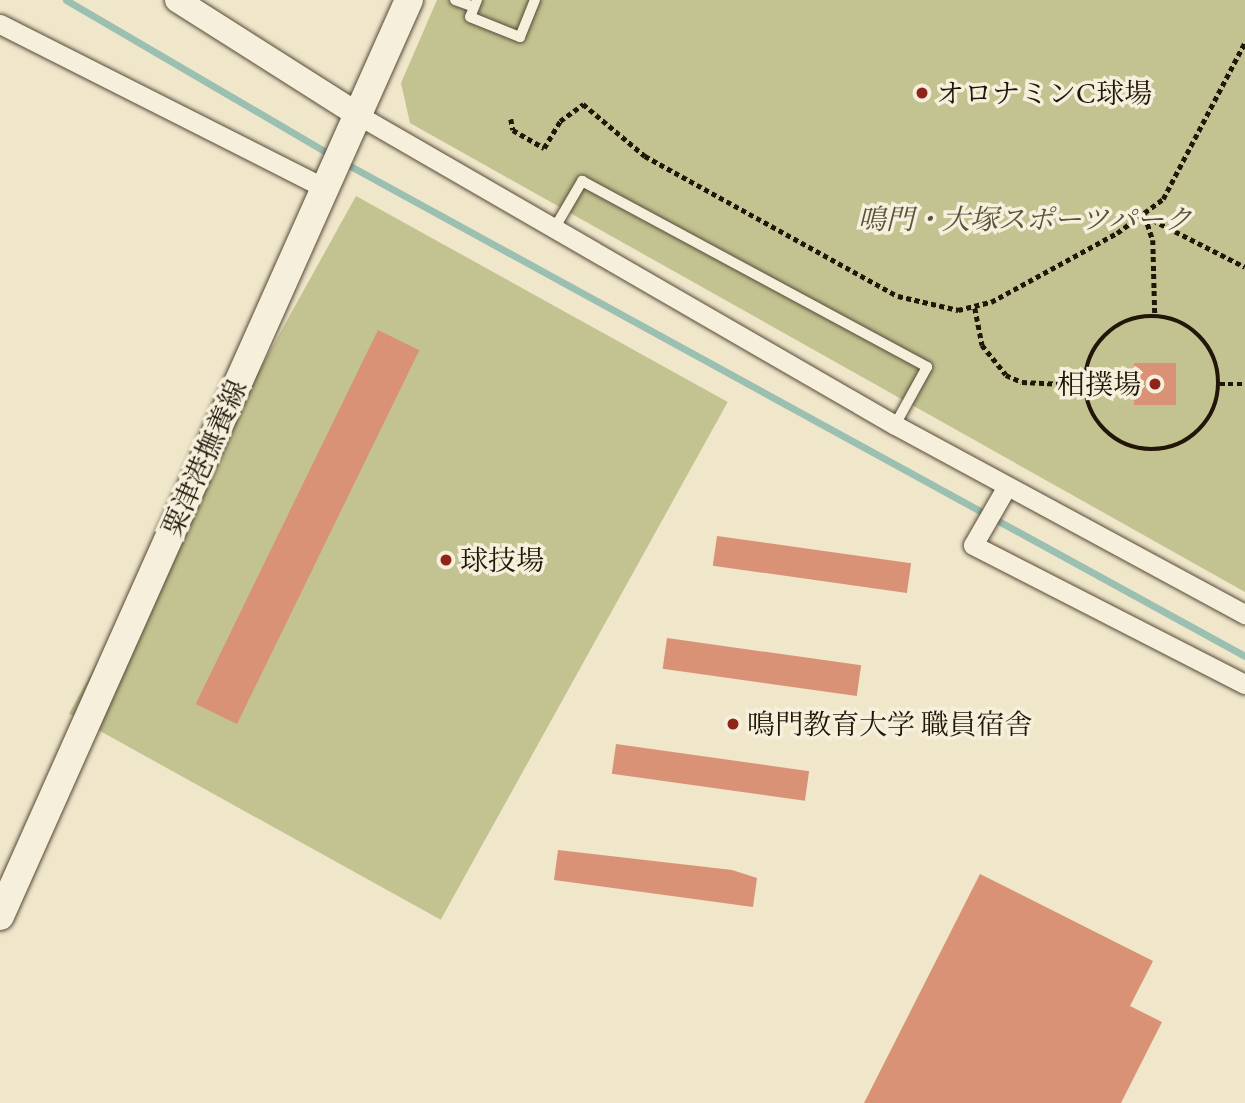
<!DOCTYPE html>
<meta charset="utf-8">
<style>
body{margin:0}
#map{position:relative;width:1245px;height:1103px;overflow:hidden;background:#f0e6c9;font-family:"EB Garamond","Noto Serif JP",serif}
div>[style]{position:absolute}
.green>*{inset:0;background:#c2c391;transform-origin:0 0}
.stream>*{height:7px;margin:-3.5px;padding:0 3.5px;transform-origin:3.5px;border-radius:3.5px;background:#9bc0b2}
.building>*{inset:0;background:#d99276;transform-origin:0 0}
.path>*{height:4.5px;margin-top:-2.25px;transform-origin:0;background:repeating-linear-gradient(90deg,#221609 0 5px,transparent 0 8.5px)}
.path>.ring{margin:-2.25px;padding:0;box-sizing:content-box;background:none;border:4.5px solid #221609;border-radius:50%}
.roads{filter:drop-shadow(0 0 2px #564a39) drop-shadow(0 0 2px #564a39)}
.service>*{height:10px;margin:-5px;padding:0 5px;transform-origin:5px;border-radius:5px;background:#f5efdc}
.minor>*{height:19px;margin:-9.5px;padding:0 9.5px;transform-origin:9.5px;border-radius:9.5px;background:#f5efdc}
.tertiary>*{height:24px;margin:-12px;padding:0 12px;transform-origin:12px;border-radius:12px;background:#f5efdc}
.secondary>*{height:28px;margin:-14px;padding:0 14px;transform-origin:14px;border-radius:14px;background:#f5efdc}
.dots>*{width:19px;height:19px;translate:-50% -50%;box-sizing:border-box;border:4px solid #f5efdc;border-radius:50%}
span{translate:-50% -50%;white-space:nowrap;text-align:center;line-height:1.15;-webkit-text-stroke:7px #f5efdc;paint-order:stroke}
.poi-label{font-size:28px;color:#221609}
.left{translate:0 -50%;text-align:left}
.right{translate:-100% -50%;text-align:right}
.park-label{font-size:28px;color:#5a5339;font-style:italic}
.street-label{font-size:28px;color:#221609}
</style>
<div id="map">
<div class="green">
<div style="clip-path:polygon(437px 0,1245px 0,1245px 592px,410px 123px,401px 83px)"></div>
<div style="left:356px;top:196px;width:425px;height:592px;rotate:29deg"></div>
</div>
<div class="stream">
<div style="left:66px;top:0;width:309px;rotate:30.3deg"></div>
<div style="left:343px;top:162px;width:1028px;rotate:28.71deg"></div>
</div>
<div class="building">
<div style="left:378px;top:330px;width:46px;height:416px;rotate:26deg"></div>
<div style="left:1134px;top:363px;width:42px;height:42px"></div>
<div style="left:717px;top:536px;width:196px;height:30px;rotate:8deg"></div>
<div style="left:667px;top:638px;width:196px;height:31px;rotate:8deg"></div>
<div style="left:616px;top:744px;width:195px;height:30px;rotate:8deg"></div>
<div style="clip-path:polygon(558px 850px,732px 870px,757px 878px,753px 907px,554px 880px)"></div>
<div style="clip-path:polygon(980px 874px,1153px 961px,1130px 1006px,1162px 1022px,1121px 1103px,864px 1103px)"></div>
</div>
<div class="path">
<div style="left:511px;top:119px;width:11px;rotate:80deg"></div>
<div style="left:513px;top:130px;width:36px;rotate:30deg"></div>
<div style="left:544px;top:148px;width:31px;rotate:-59deg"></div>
<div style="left:560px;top:121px;width:29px;rotate:-36deg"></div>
<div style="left:583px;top:104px;width:81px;rotate:40deg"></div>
<div style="left:645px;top:156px;width:289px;rotate:29deg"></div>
<div style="left:898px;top:296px;width:62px;rotate:13.1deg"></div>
<div style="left:958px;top:310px;width:34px;rotate:-14deg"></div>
<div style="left:991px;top:302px;width:144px;rotate:-28.7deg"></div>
<div style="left:1117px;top:233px;width:57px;rotate:-36.5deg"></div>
<div style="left:1163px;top:199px;width:177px;rotate:-62.4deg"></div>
<div style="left:1145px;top:216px;width:112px;rotate:27deg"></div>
<div style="left:1145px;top:216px;width:25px;rotate:72deg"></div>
<div style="left:1153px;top:240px;width:75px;rotate:88.5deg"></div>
<div style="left:975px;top:308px;width:38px;rotate:79deg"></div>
<div style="left:982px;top:345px;width:38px;rotate:51deg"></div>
<div style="left:1006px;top:375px;width:17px;rotate:24deg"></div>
<div style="left:1022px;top:382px;width:63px;rotate:2.7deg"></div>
<div class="ring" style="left:1085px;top:316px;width:129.5px;height:129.5px"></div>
<div style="left:1220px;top:384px;width:25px"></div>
</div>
<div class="roads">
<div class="service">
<div style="left:455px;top:0;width:20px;rotate:20deg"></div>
<div style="left:477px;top:0;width:18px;rotate:112deg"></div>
<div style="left:470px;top:17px;width:54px;rotate:21.8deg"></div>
<div style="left:520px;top:37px;width:40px;rotate:-68deg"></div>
<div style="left:554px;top:229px;width:56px;rotate:-59.7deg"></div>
<div style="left:582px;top:181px;width:392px;rotate:28.3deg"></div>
<div style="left:927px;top:367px;width:66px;rotate:118.9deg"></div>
</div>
<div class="minor">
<div style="left:0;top:24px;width:363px;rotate:26.8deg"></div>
<div style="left:358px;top:115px;width:620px;rotate:30deg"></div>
<div style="left:895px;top:425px;width:398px;rotate:28.4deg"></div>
<div style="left:1007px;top:486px;width:68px;rotate:120deg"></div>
<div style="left:973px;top:545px;width:305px;rotate:27.1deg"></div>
</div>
<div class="tertiary">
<div style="left:177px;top:0;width:214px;rotate:32.4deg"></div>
</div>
<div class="secondary">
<div style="left:0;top:916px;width:1003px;rotate:-65.94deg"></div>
</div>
</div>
<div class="dots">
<div style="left:922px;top:93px;background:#8f2418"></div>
<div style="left:1155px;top:384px;background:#8f2418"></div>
<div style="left:446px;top:560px;background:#8f2418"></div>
<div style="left:733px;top:724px;background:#8f2418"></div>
</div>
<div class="poi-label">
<span class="left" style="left:936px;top:93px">オロナミンC球場</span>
<span class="right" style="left:1141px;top:384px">相撲場</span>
<span class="left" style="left:460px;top:560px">球技場</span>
<span class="left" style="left:747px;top:724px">鳴門教育大学 職員宿舎</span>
</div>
<div class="park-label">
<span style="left:1025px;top:219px">鳴門・大塚スポーツパーク</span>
</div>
<div class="street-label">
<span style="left:204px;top:458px;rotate:-66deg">粟津港撫養線</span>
</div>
</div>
